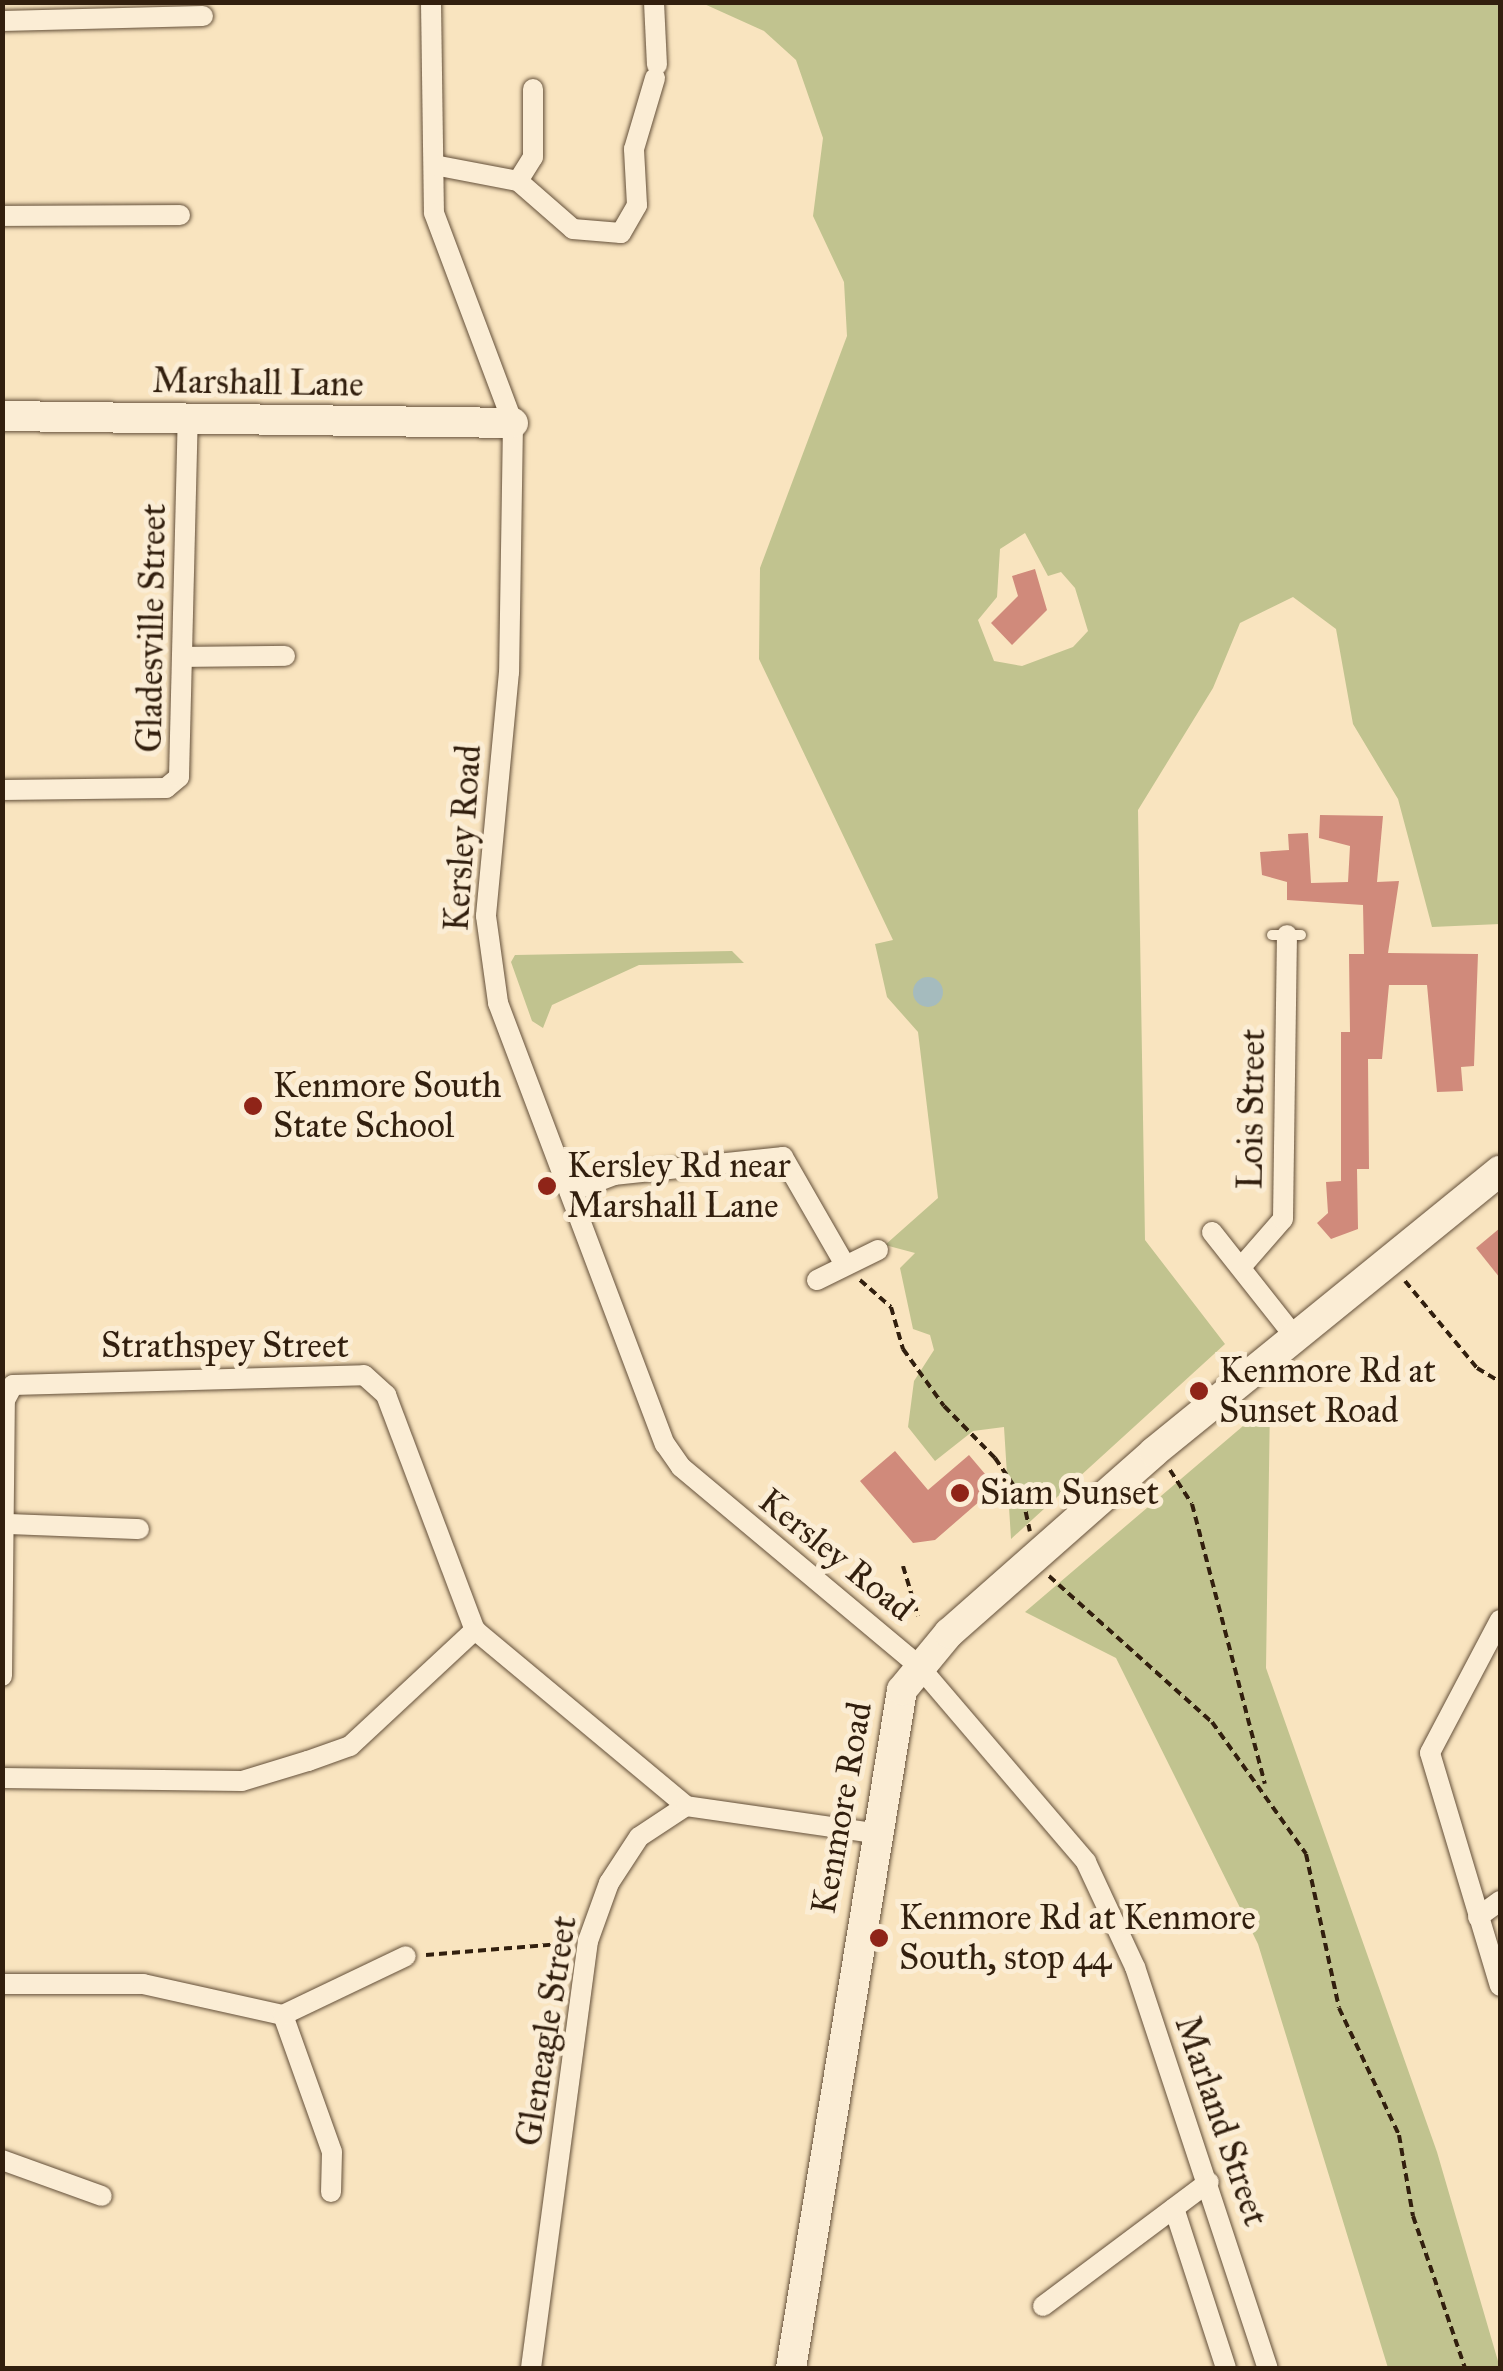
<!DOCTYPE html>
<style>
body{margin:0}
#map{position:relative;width:1503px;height:2371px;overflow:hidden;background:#f9e4bf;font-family:"IM FELL Great Primer",serif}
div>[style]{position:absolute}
.green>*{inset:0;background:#c1c38f}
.water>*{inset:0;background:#a5bbbe}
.round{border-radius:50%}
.building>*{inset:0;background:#d08a7b}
.path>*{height:4px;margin-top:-2px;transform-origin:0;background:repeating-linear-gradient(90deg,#321f0e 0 8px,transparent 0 13px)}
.roads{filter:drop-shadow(0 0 2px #64503a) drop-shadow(0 0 2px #64503a)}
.lane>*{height:10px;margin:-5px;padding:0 5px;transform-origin:5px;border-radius:5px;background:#fbedd5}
.street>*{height:20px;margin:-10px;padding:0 10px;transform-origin:10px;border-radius:10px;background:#fbedd5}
.secondary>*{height:30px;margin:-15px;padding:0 15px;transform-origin:15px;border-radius:15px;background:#fbedd5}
.dots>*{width:28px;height:28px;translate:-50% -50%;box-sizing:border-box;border:5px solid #fbedd5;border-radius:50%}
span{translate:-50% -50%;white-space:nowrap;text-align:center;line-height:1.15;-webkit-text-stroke:10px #fbedd5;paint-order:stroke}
.street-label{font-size:35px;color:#321f0e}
.poi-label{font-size:35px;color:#321f0e}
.left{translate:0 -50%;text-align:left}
.frame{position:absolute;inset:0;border:5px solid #321f0e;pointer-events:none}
</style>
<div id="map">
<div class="green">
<div style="clip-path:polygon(evenodd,702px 3px,1500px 3px,1500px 924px,1432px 927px,1398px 799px,1353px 724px,1336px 629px,1293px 597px,1240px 623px,1213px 688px,1138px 810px,1145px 1240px,1225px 1344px,1011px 1539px,1004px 1427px,973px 1431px,935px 1461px,908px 1427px,914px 1381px,934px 1350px,930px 1335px,913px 1329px,900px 1268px,915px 1253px,885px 1245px,938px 1198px,918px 1032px,887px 997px,875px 944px,893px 940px,759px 659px,760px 568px,847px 336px,844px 282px,813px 216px,823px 138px,796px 60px,764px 31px,702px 3px,1025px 533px,1048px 576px,1061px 572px,1075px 588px,1088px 631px,1073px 647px,1022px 666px,994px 661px,978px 620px,997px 597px,1000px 549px,1025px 533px)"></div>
<div style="clip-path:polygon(732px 951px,744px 963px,639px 965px,552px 1005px,543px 1028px,532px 1021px,511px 962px,515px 955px)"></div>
<div style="clip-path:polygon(1270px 1403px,1266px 1668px,1437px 2152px,1500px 2368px,1388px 2368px,1258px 1944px,1116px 1658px,1025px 1612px)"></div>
</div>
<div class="water">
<div class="round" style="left:913px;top:977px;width:30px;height:30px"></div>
</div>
<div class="building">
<div style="clip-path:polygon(1035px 569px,1047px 610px,1012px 645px,991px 623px,1018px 596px,1012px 576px)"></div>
<div style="clip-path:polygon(1320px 815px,1383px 816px,1377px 882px,1399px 881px,1388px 953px,1478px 954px,1474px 1066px,1461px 1067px,1463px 1091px,1437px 1092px,1427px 985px,1389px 985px,1382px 1059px,1368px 1059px,1369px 1169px,1357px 1169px,1358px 1229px,1331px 1239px,1317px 1223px,1328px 1213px,1326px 1182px,1341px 1181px,1341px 1032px,1350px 1032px,1349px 954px,1364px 954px,1363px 905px,1287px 900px,1287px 882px,1262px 875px,1260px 852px,1289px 850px,1288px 834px,1308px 833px,1311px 883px,1348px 882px,1350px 846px,1319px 838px)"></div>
<div style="clip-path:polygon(1500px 1228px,1500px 1278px,1476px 1248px)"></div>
<div style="clip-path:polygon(895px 1451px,928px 1490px,969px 1455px,996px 1487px,935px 1540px,913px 1543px,860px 1481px)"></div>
</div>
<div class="path">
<div style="left:860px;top:1280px;width:41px;rotate:41.1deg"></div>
<div style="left:891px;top:1307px;width:44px;rotate:74.1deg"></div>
<div style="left:903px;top:1349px;width:70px;rotate:54.3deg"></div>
<div style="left:944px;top:1406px;width:73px;rotate:45.6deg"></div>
<div style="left:995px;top:1458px;width:50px;rotate:55.7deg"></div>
<div style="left:1023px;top:1499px;width:33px;rotate:78deg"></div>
<div style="left:1405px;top:1281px;width:113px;rotate:50.4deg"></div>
<div style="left:1477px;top:1368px;width:27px;rotate:31deg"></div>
<div style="left:1170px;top:1470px;width:40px;rotate:57.1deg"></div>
<div style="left:1192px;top:1504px;width:289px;rotate:75.4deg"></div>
<div style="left:903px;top:1566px;width:52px;rotate:73.3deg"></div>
<div style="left:1049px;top:1576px;width:219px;rotate:41.9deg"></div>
<div style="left:1212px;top:1722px;width:162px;rotate:54.5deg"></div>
<div style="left:1306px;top:1854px;width:157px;rotate:77.9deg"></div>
<div style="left:1339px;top:2008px;width:140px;rotate:64.7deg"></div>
<div style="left:1399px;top:2135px;width:82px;rotate:80.2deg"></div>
<div style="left:1413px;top:2216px;width:161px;rotate:71.1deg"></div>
<div style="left:426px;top:1955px;width:145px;rotate:-4.7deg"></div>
</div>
<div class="roads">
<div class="lane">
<div style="left:1272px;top:935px;width:29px"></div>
</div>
<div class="street">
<div style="left:431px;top:2px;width:211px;rotate:89.2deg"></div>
<div style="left:434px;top:213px;width:224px;rotate:69.4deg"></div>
<div style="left:513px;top:423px;width:249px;rotate:90.9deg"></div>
<div style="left:509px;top:672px;width:245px;rotate:95.4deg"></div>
<div style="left:486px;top:916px;width:88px;rotate:82.1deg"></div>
<div style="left:498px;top:1003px;width:472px;rotate:69.3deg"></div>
<div style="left:665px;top:1444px;width:28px;rotate:55deg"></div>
<div style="left:681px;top:1467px;width:309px;rotate:39.9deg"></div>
<div style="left:918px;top:1665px;width:259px;rotate:49.5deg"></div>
<div style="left:1086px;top:1862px;width:116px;rotate:65deg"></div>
<div style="left:1135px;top:1967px;width:422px;rotate:71.7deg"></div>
<div style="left:654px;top:2px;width:63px;rotate:87.3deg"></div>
<div style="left:2px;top:21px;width:201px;rotate:-1.4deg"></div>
<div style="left:434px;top:165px;width:86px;rotate:10.8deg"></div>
<div style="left:518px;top:181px;width:73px;rotate:41.1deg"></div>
<div style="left:573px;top:229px;width:48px;rotate:4.8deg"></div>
<div style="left:621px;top:233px;width:32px;rotate:-60deg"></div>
<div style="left:637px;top:205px;width:56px;rotate:-93.1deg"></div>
<div style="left:634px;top:149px;width:74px;rotate:-73.5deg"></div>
<div style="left:518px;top:181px;width:28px;rotate:-58deg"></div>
<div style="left:533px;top:157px;width:68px;rotate:-90deg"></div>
<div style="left:2px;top:216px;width:178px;rotate:-0.3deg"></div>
<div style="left:186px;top:657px;width:99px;rotate:-0.6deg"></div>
<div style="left:2px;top:790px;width:164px;rotate:-0.7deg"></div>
<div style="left:166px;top:788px;width:17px;rotate:-40deg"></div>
<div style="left:179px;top:777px;width:357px;rotate:-88.6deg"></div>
<div style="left:570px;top:1192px;width:47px;rotate:-21.1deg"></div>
<div style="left:614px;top:1175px;width:170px;rotate:-6.1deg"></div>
<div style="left:783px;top:1157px;width:125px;rotate:60.1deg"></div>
<div style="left:1212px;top:1232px;width:134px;rotate:51.7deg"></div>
<div style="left:1242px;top:1266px;width:62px;rotate:-48.9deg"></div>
<div style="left:1283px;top:1219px;width:284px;rotate:-89.2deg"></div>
<div style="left:817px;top:1280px;width:68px;rotate:-26.2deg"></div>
<div style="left:6px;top:1524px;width:133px;rotate:2.2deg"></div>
<div style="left:1500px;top:1620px;width:150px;rotate:117.8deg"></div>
<div style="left:1430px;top:1753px;width:243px;rotate:73.3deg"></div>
<div style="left:2px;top:1676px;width:276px;rotate:-89.4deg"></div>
<div style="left:5px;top:1400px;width:17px;rotate:-62deg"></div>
<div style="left:13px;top:1385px;width:351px;rotate:-1.6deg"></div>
<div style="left:364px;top:1375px;width:30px;rotate:42deg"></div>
<div style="left:386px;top:1395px;width:251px;rotate:69.3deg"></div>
<div style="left:475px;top:1630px;width:275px;rotate:39.8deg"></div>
<div style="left:2px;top:1778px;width:240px;rotate:0.7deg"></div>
<div style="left:242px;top:1781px;width:69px;rotate:-16.9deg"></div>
<div style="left:308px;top:1761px;width:45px;rotate:-19.7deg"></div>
<div style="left:350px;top:1746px;width:171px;rotate:-42.9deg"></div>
<div style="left:1478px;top:1917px;width:27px;rotate:-36deg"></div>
<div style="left:2px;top:1984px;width:141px"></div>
<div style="left:143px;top:1984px;width:143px;rotate:12.5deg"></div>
<div style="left:283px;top:2015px;width:145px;rotate:70.3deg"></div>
<div style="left:332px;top:2152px;width:40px;rotate:91.4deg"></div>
<div style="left:283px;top:2015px;width:136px;rotate:-25.6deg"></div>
<div style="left:2px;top:2160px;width:106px;rotate:19.8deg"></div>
<div style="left:1174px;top:2208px;width:168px;rotate:72deg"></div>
<div style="left:1043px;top:2306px;width:207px;rotate:-36.8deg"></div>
<div style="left:531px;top:2368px;width:431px;rotate:-82.4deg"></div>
<div style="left:588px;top:1941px;width:62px;rotate:-70.1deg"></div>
<div style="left:609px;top:1883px;width:55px;rotate:-56.9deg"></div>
<div style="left:639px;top:1837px;width:56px;rotate:-33.4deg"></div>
<div style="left:686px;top:1806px;width:189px;rotate:8.2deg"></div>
</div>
<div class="secondary">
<div style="left:2px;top:416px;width:511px;rotate:0.78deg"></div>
<div style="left:791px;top:2368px;width:687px;rotate:-80.7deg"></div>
<div style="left:902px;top:1690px;width:74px;rotate:-50.5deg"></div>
<div style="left:949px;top:1633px;width:273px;rotate:-41.4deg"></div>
<div style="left:1154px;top:1452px;width:446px;rotate:-39.1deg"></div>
</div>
</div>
<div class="dots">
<div style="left:253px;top:1106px;background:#8f2418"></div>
<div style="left:547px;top:1186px;background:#8f2418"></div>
<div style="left:1199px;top:1391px;background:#8f2418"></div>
<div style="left:960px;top:1493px;background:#8f2418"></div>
<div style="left:879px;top:1938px;background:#8f2418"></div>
</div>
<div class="street-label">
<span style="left:258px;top:383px;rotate:1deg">Marshall Lane</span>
<span style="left:152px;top:628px;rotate:-89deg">Gladesville Street</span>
<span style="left:463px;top:838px;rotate:-86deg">Kersley Road</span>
<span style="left:1252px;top:1109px;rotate:-89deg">Lois Street</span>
<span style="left:225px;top:1346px">Strathspey Street</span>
<span style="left:836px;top:1555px;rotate:39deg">Kersley Road</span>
<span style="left:842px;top:1808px;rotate:-80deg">Kenmore Road</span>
<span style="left:547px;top:2031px;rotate:-81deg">Gleneagle Street</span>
<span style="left:1221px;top:2121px;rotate:71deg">Marland Street</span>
</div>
<div class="poi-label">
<span class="left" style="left:273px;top:1106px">Kenmore South<br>State School</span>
<span class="left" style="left:567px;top:1186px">Kersley Rd near<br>Marshall Lane</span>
<span class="left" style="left:1219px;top:1391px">Kenmore Rd at<br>Sunset Road</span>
<span class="left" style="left:980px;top:1493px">Siam Sunset</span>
<span class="left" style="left:899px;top:1938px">Kenmore Rd at Kenmore<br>South, stop 44</span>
</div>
<div class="frame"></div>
</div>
